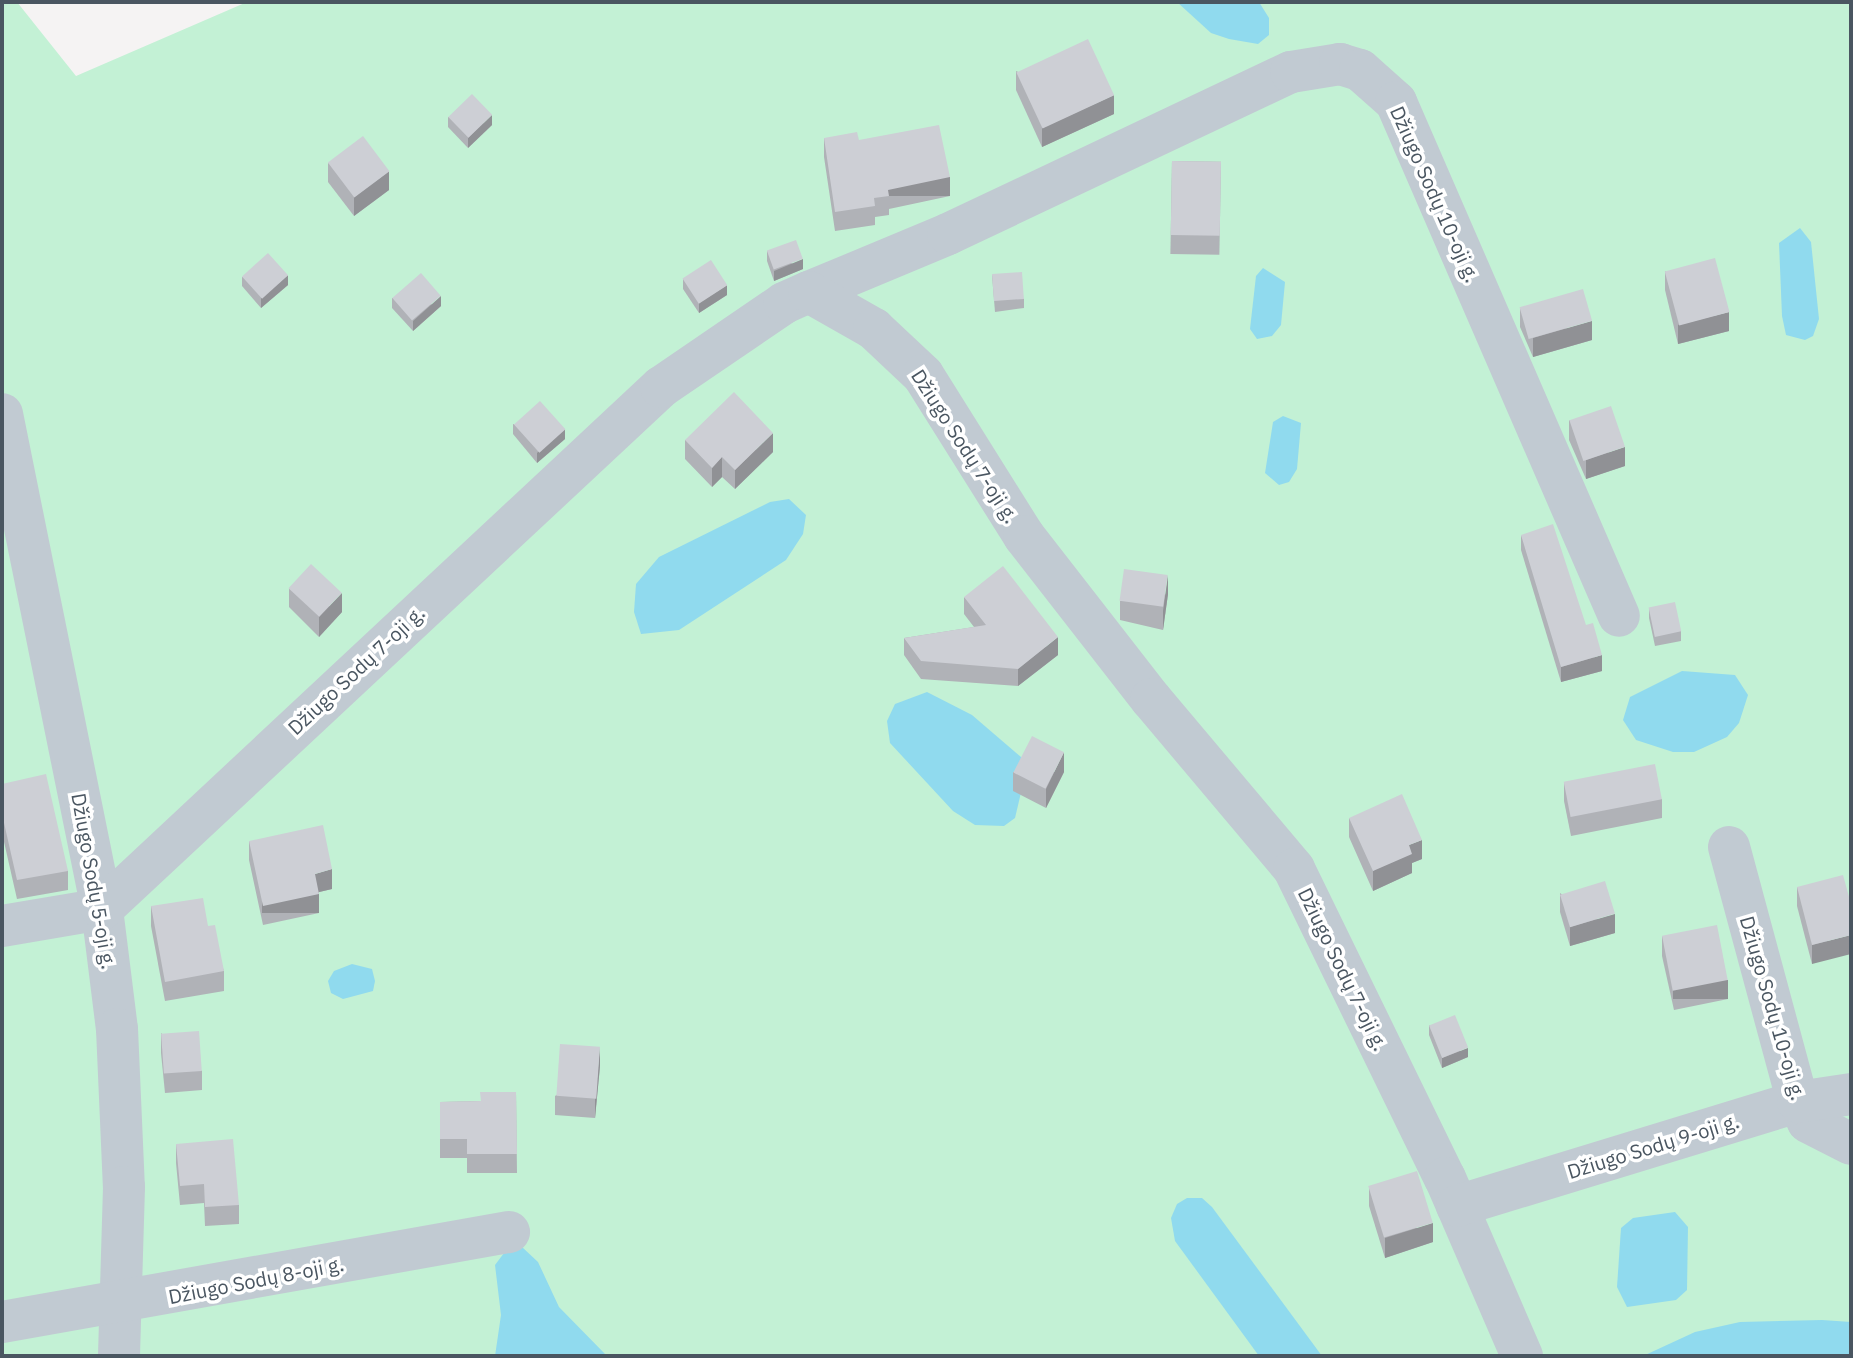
<!DOCTYPE html>
<meta charset="utf-8">
<style>
body{margin:0}
#map{position:relative;width:1853px;height:1358px;overflow:hidden;background:#f5f3f3;font-family:"IBM Plex Sans",sans-serif}
div>[style]{position:absolute}
.green>*{inset:0;background:#c3f1d5}
.water>*{inset:0;background:#90daee}
.street>*{height:42px;margin:-21px;padding:0 21px;transform-origin:21px;border-radius:21px;background:#c1cad2}
.wall>*{inset:0;background:#b0b2b7;transform-origin:0 0}
.shaded-wall>*{inset:0;background:#909195;transform-origin:0 0}
.building>*{inset:0;background:#cdcfd5;transform-origin:0 0}
span{translate:-50% -50%;white-space:nowrap;text-align:center;line-height:1.15;-webkit-text-stroke:7px #fff;paint-order:stroke}
.street-label{font-size:20px;color:#4a5661}
.frame{position:absolute;inset:0;border:4px solid #4a5661;pointer-events:none}
</style>
<div id="map">
<div class="green">
<div style="clip-path:polygon(2px 2px,17px 2px,76px 76px,247px 2px,1851px 2px,1851px 1356px,2px 1356px)"></div>
</div>
<div class="water">
<div style="clip-path:polygon(1177px 2px,1259px 2px,1269px 18px,1269px 35px,1258px 44px,1229px 39px,1211px 33px)"></div>
<div style="clip-path:polygon(1800px 228px,1811px 242px,1819px 319px,1813px 336px,1805px 340px,1786px 335px,1782px 316px,1779px 243px)"></div>
<div style="clip-path:polygon(1263px 268px,1285px 282px,1281px 325px,1272px 336px,1257px 339px,1250px 329px,1256px 276px)"></div>
<div style="clip-path:polygon(1283px 416px,1301px 423px,1297px 469px,1289px 482px,1279px 485px,1265px 473px,1273px 422px)"></div>
<div style="clip-path:polygon(789px 499px,806px 515px,803px 534px,786px 560px,679px 630px,641px 634px,634px 612px,636px 584px,659px 557px,770px 502px)"></div>
<div style="clip-path:polygon(1682px 671px,1735px 675px,1748px 695px,1739px 723px,1727px 737px,1694px 752px,1673px 752px,1636px 740px,1623px 720px,1630px 697px)"></div>
<div style="clip-path:polygon(927px 692px,972px 715px,1028px 763px,1015px 818px,1004px 826px,975px 825px,953px 811px,890px 743px,887px 721px,895px 704px)"></div>
<div style="clip-path:polygon(352px 964px,372px 969px,375px 981px,373px 991px,343px 999px,331px 993px,328px 981px,334px 971px)"></div>
<div style="clip-path:polygon(1187px 1198px,1202px 1198px,1212px 1207px,1322px 1356px,1259px 1356px,1175px 1241px,1171px 1218px,1177px 1204px)"></div>
<div style="clip-path:polygon(1675px 1212px,1688px 1227px,1687px 1290px,1676px 1300px,1627px 1307px,1617px 1287px,1621px 1228px,1633px 1218px)"></div>
<div style="clip-path:polygon(522px 1247px,538px 1262px,559px 1307px,607px 1356px,495px 1356px,501px 1315px,495px 1265px,507px 1249px)"></div>
<div style="clip-path:polygon(1822px 1320px,1851px 1322px,1851px 1356px,1643px 1356px,1695px 1332px,1740px 1322px)"></div>
</div>
<div class="street">
<div style="left:809px;top:292px;width:151px;rotate:-22.6deg"></div>
<div style="left:948px;top:234px;width:379px;rotate:-25.3deg"></div>
<div style="left:1291px;top:72px;width:50px;rotate:-9.3deg"></div>
<div style="left:1340px;top:64px;width:21px;rotate:17deg"></div>
<div style="left:1360px;top:70px;width:48px;rotate:41.6deg"></div>
<div style="left:1396px;top:102px;width:560px;rotate:66.55deg"></div>
<div style="left:2px;top:414px;width:505px;rotate:78.58deg"></div>
<div style="left:102px;top:909px;width:121px;rotate:82.9deg"></div>
<div style="left:117px;top:1029px;width:158px;rotate:87.5deg"></div>
<div style="left:124px;top:1187px;width:169px;rotate:91.7deg"></div>
<div style="left:1729px;top:847px;width:264px;rotate:74.9deg"></div>
<div style="left:1798px;top:1102px;width:22px;rotate:63deg"></div>
<div style="left:1808px;top:1122px;width:48px;rotate:27.1deg"></div>
<div style="left:2px;top:926px;width:101px;rotate:-9.6deg"></div>
<div style="left:102px;top:909px;width:765px;rotate:-43.04deg"></div>
<div style="left:661px;top:387px;width:149px;rotate:-34.3deg"></div>
<div style="left:784px;top:303px;width:27px;rotate:-24deg"></div>
<div style="left:809px;top:292px;width:75px;rotate:29.6deg"></div>
<div style="left:874px;top:329px;width:67px;rotate:43.2deg"></div>
<div style="left:923px;top:375px;width:190px;rotate:57.9deg"></div>
<div style="left:1024px;top:536px;width:207px;rotate:52.1deg"></div>
<div style="left:1151px;top:699px;width:222px;rotate:49.9deg"></div>
<div style="left:1294px;top:869px;width:344px;rotate:64deg"></div>
<div style="left:1445px;top:1178px;width:194px;rotate:66.6deg"></div>
<div style="left:1457px;top:1206px;width:357px;rotate:-17deg"></div>
<div style="left:1798px;top:1102px;width:54px;rotate:-8.6deg"></div>
<div style="left:2px;top:1322px;width:515px;rotate:-10.07deg"></div>
</div>
<div class="wall">
<div style="clip-path:polygon(1016px 71px,1114px 114px,1042px 147px,1016px 90px)"></div>
<div style="clip-path:polygon(448px 117px,492px 125px,468px 148px,448px 127px)"></div>
<div style="clip-path:polygon(824px 138px,859px 140px,950px 196px,889px 209px,889px 215px,875px 217px,875px 225px,835px 231px,824px 157px)"></div>
<div style="left:1172px;top:161px;width:49px;height:93px;rotate:1deg"></div>
<div style="clip-path:polygon(328px 163px,389px 190px,354px 216px,328px 182px)"></div>
<div style="clip-path:polygon(767px 251px,803px 269px,774px 281px,767px 261px)"></div>
<div style="clip-path:polygon(1665px 271px,1729px 331px,1678px 344px,1665px 290px)"></div>
<div style="clip-path:polygon(992px 275px,1024px 299px,1024px 308px,995px 312px)"></div>
<div style="clip-path:polygon(242px 277px,288px 285px,261px 308px,242px 286px)"></div>
<div style="clip-path:polygon(683px 279px,727px 295px,699px 313px,683px 289px)"></div>
<div style="clip-path:polygon(392px 298px,441px 306px,413px 331px,392px 308px)"></div>
<div style="clip-path:polygon(1520px 308px,1592px 340px,1533px 357px,1520px 327px)"></div>
<div style="clip-path:polygon(1569px 420px,1625px 466px,1586px 479px,1569px 440px)"></div>
<div style="clip-path:polygon(513px 424px,565px 439px,537px 463px,513px 434px)"></div>
<div style="clip-path:polygon(685px 440px,773px 452px,735px 489px,722px 477px,712px 487px,685px 459px)"></div>
<div style="clip-path:polygon(1521px 535px,1602px 671px,1561px 682px,1521px 550px)"></div>
<div style="clip-path:polygon(289px 588px,342px 612px,319px 637px,289px 607px)"></div>
<div style="clip-path:polygon(1168px 594px,1163px 630px,1120px 620px,1120px 601px)"></div>
<div style="clip-path:polygon(964px 597px,1058px 655px,1018px 686px,921px 679px,904px 655px,904px 638px,974px 627px,964px 614px)"></div>
<div style="clip-path:polygon(1649px 608px,1681px 631px,1681px 641px,1655px 646px,1649px 618px)"></div>
<div style="clip-path:polygon(1013px 772px,1064px 772px,1046px 808px,1013px 791px)"></div>
<div style="clip-path:polygon(1564px 782px,1662px 799px,1662px 818px,1571px 836px,1564px 801px)"></div>
<div style="clip-path:polygon(2px 784px,68px 871px,68px 890px,17px 899px,2px 833px)"></div>
<div style="clip-path:polygon(1349px 818px,1422px 859px,1412px 863px,1412px 873px,1373px 891px,1349px 837px)"></div>
<div style="clip-path:polygon(249px 841px,332px 889px,319px 892px,319px 913px,263px 925px,249px 860px)"></div>
<div style="clip-path:polygon(1797px 887px,1851px 904px,1812px 964px,1797px 906px)"></div>
<div style="clip-path:polygon(1560px 893px,1615px 933px,1570px 946px,1560px 912px)"></div>
<div style="clip-path:polygon(151px 906px,208px 926px,224px 971px,224px 991px,165px 1001px,151px 926px)"></div>
<div style="clip-path:polygon(1662px 936px,1728px 999px,1674px 1010px,1662px 956px)"></div>
<div style="clip-path:polygon(1429px 1025px,1468px 1057px,1442px 1068px,1429px 1035px)"></div>
<div style="clip-path:polygon(161px 1033px,202px 1071px,202px 1090px,165px 1093px,161px 1053px)"></div>
<div style="clip-path:polygon(600px 1066px,595px 1118px,555px 1115px,555px 1096px)"></div>
<div style="clip-path:polygon(516px 1092px,517px 1173px,467px 1173px,467px 1158px,440px 1158px,440px 1102px,481px 1101px)"></div>
<div style="clip-path:polygon(176px 1144px,239px 1205px,239px 1224px,205px 1226px,204px 1203px,180px 1205px,176px 1163px)"></div>
<div style="clip-path:polygon(1369px 1187px,1433px 1242px,1385px 1258px,1369px 1206px)"></div>
</div>
<div class="shaded-wall">
<div style="clip-path:polygon(1114px 95px,1114px 114px,1042px 147px,1042px 128px)"></div>
<div style="clip-path:polygon(492px 115px,492px 125px,468px 148px,468px 138px)"></div>
<div style="clip-path:polygon(389px 171px,389px 190px,354px 216px,354px 197px)"></div>
<div style="left:950px;top:177px;width:19px;height:63px;rotate:90deg"></div>
<div style="clip-path:polygon(803px 259px,803px 269px,774px 281px,774px 271px)"></div>
<div style="clip-path:polygon(288px 275px,288px 285px,261px 308px,261px 298px)"></div>
<div style="clip-path:polygon(727px 285px,727px 295px,699px 313px,699px 303px)"></div>
<div style="clip-path:polygon(441px 296px,441px 306px,413px 331px,413px 321px)"></div>
<div style="clip-path:polygon(1729px 312px,1729px 331px,1678px 344px,1678px 325px)"></div>
<div style="clip-path:polygon(1592px 321px,1592px 340px,1533px 357px,1533px 338px)"></div>
<div style="clip-path:polygon(565px 429px,565px 439px,537px 463px,537px 453px)"></div>
<div style="clip-path:polygon(773px 433px,773px 452px,735px 489px,735px 470px)"></div>
<div style="clip-path:polygon(1625px 447px,1625px 466px,1586px 479px,1586px 460px)"></div>
<div style="clip-path:polygon(722px 457px,722px 477px,712px 487px,712px 468px)"></div>
<div style="clip-path:polygon(1168px 575px,1168px 594px,1163px 630px,1163px 611px)"></div>
<div style="clip-path:polygon(342px 593px,342px 612px,319px 637px,319px 617px)"></div>
<div style="clip-path:polygon(1058px 637px,1058px 655px,1018px 686px,1018px 669px)"></div>
<div style="clip-path:polygon(1602px 655px,1602px 671px,1561px 682px,1561px 667px)"></div>
<div style="clip-path:polygon(1064px 752px,1064px 772px,1046px 808px,1046px 789px)"></div>
<div style="clip-path:polygon(1422px 840px,1422px 859px,1412px 863px,1412px 873px,1373px 891px,1373px 871px,1409px 845px)"></div>
<div style="clip-path:polygon(332px 869px,332px 889px,315px 893px,315px 874px)"></div>
<div style="left:319px;top:894px;width:19px;height:57px;rotate:90deg"></div>
<div style="clip-path:polygon(1615px 914px,1615px 933px,1570px 946px,1570px 927px)"></div>
<div style="clip-path:polygon(1851px 935px,1851px 954px,1812px 964px,1812px 945px)"></div>
<div style="left:1728px;top:980px;width:19px;height:55px;rotate:90deg"></div>
<div style="clip-path:polygon(600px 1047px,600px 1066px,595px 1118px,595px 1099px)"></div>
<div style="clip-path:polygon(1468px 1048px,1468px 1057px,1442px 1068px,1442px 1058px)"></div>
<div style="clip-path:polygon(1433px 1223px,1433px 1242px,1385px 1258px,1385px 1238px)"></div>
</div>
<div class="building">
<div style="left:1088px;top:39px;width:62px;height:79px;rotate:65deg"></div>
<div style="left:472px;top:94px;width:29px;height:33px;rotate:46deg"></div>
<div style="clip-path:polygon(939px 125px,950px 177px,888px 190px,889px 196px,874px 198px,875px 206px,835px 212px,824px 138px,857px 132px,859px 140px)"></div>
<div style="left:363px;top:136px;width:44px;height:44px;rotate:53deg"></div>
<div style="left:1172px;top:161px;width:49px;height:74px;rotate:1deg"></div>
<div style="left:796px;top:240px;width:20px;height:31px;rotate:70deg"></div>
<div style="left:268px;top:253px;width:30px;height:35px;rotate:48deg"></div>
<div style="left:1715px;top:258px;width:56px;height:52px;rotate:75deg"></div>
<div style="left:711px;top:260px;width:30px;height:34px;rotate:57deg"></div>
<div style="left:1022px;top:272px;width:27px;height:30px;rotate:86deg"></div>
<div style="left:421px;top:273px;width:30px;height:38px;rotate:49deg"></div>
<div style="left:1583px;top:289px;width:33px;height:66px;rotate:74deg"></div>
<div style="clip-path:polygon(734px 392px,773px 433px,735px 470px,722px 457px,712px 468px,685px 440px)"></div>
<div style="left:540px;top:401px;width:38px;height:35px;rotate:48deg"></div>
<div style="left:1611px;top:406px;width:43px;height:44px;rotate:71deg"></div>
<div style="clip-path:polygon(1553px 524px,1586px 625px,1593px 623px,1602px 655px,1561px 667px,1521px 535px)"></div>
<div style="left:311px;top:564px;width:42px;height:33px;rotate:43deg"></div>
<div style="clip-path:polygon(1003px 566px,1058px 637px,1018px 669px,921px 661px,904px 638px,986px 625px,964px 597px)"></div>
<div style="left:1124px;top:569px;width:44px;height:32px;rotate:8deg"></div>
<div style="left:1675px;top:602px;width:30px;height:27px;rotate:78deg"></div>
<div style="left:1032px;top:736px;width:36px;height:41px;rotate:27deg"></div>
<div style="left:1655px;top:764px;width:36px;height:93px;rotate:79deg"></div>
<div style="clip-path:polygon(46px 774px,68px 871px,17px 880px,2px 814px,2px 784px)"></div>
<div style="clip-path:polygon(1402px 794px,1422px 840px,1409px 845px,1412px 854px,1373px 871px,1349px 818px)"></div>
<div style="clip-path:polygon(323px 825px,332px 869px,315px 874px,319px 894px,263px 906px,249px 841px)"></div>
<div style="clip-path:polygon(1843px 875px,1851px 904px,1851px 935px,1812px 945px,1797px 887px)"></div>
<div style="left:1605px;top:881px;width:34px;height:47px;rotate:73deg"></div>
<div style="clip-path:polygon(203px 898px,208px 926px,215px 925px,224px 971px,165px 982px,151px 906px)"></div>
<div style="left:1717px;top:925px;width:56px;height:56px;rotate:79deg"></div>
<div style="left:1455px;top:1015px;width:35px;height:28px;rotate:68deg"></div>
<div style="left:199px;top:1031px;width:40px;height:38px;rotate:86deg"></div>
<div style="left:560px;top:1044px;width:40px;height:52px;rotate:4deg"></div>
<div style="clip-path:polygon(480px 1092px,516px 1092px,517px 1154px,467px 1154px,467px 1139px,440px 1139px,440px 1102px,481px 1101px)"></div>
<div style="clip-path:polygon(233px 1139px,239px 1205px,205px 1207px,204px 1184px,180px 1186px,176px 1144px)"></div>
<div style="left:1417px;top:1171px;width:54px;height:51px;rotate:73deg"></div>
</div>
<div class="street-label">
<span style="left:1435px;top:194px;rotate:66deg">Džiugo Sodų 10-oji g.</span>
<span style="left:965px;top:446px;rotate:57deg">Džiugo Sodų 7-oji g.</span>
<span style="left:356px;top:670px;rotate:-43deg">Džiugo Sodų 7-oji g.</span>
<span style="left:94px;top:881px;rotate:80deg">Džiugo Sodų 5-oji g.</span>
<span style="left:1343px;top:969px;rotate:64deg">Džiugo Sodų 7-oji g.</span>
<span style="left:1773px;top:1008px;rotate:74deg">Džiugo Sodų 10-oji g.</span>
<span style="left:1653px;top:1146px;rotate:-17deg">Džiugo Sodų 9-oji g.</span>
<span style="left:256px;top:1280px;rotate:-11deg">Džiugo Sodų 8-oji g.</span>
</div>
<div class="frame"></div>
</div>
